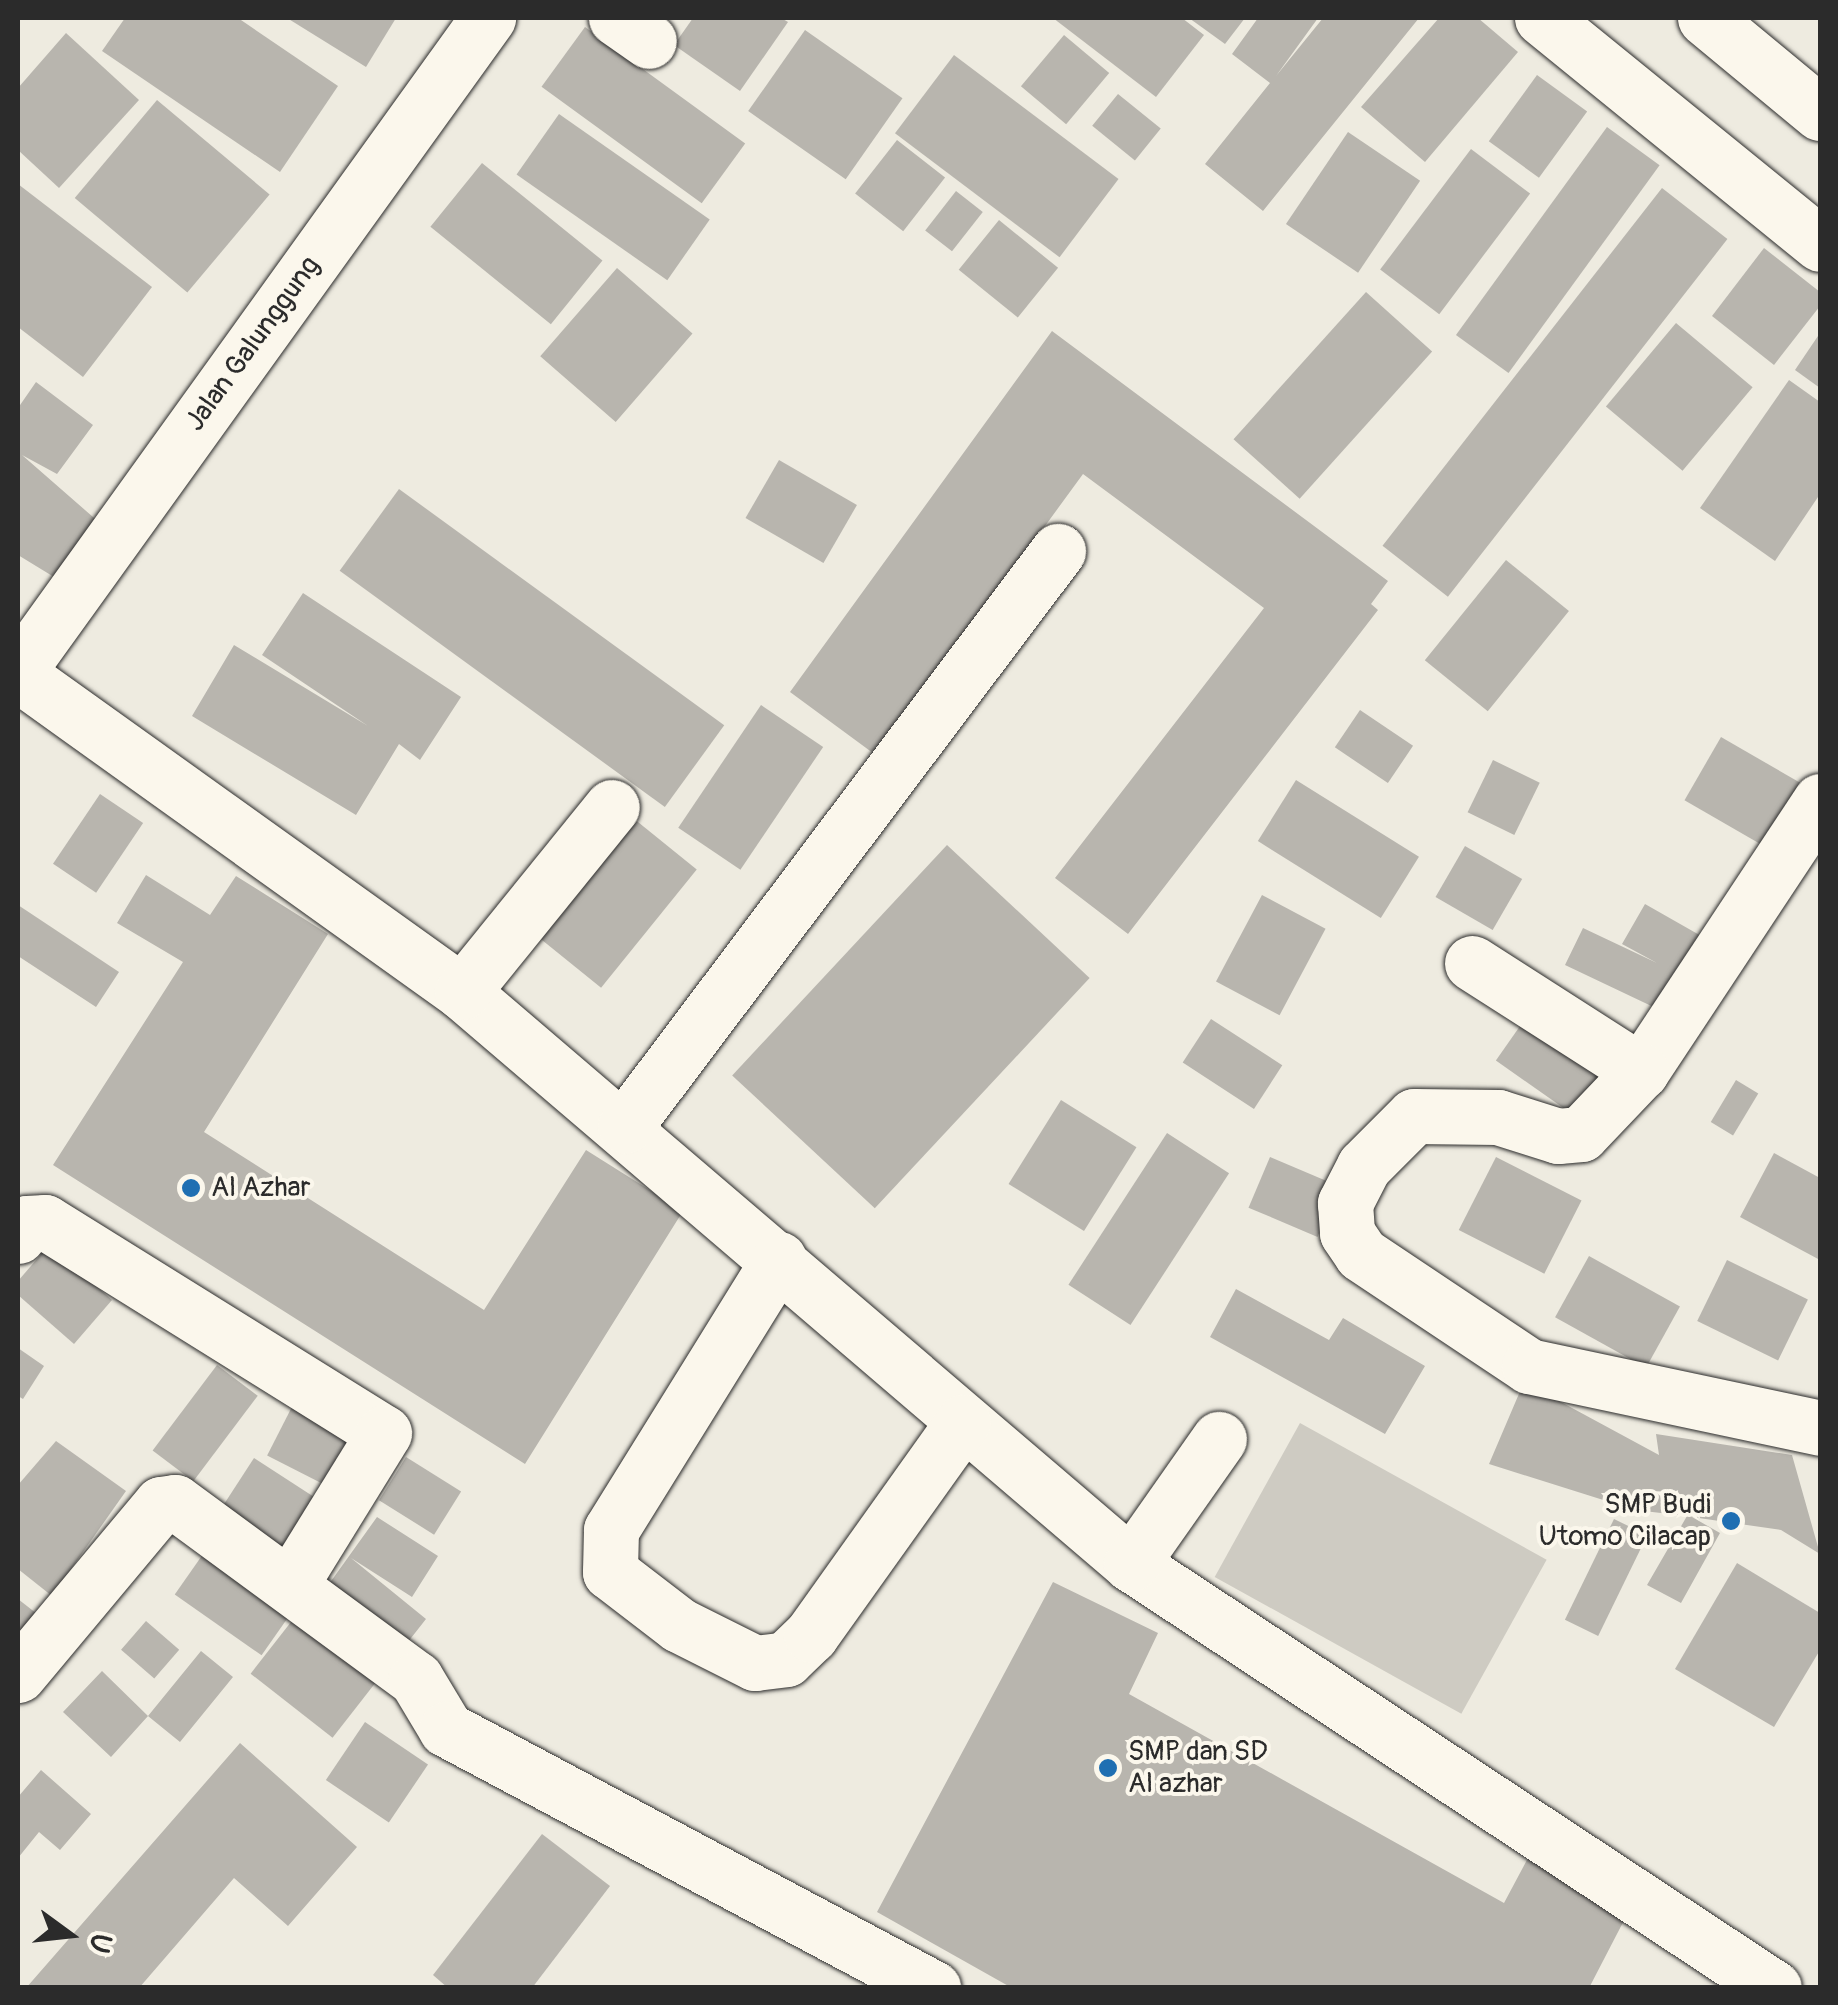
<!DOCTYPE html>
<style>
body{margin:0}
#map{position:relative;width:1838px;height:2005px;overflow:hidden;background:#eeebe0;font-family:Pangolin,sans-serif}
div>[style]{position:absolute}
.green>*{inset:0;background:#cecbc2;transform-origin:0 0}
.building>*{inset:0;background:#b8b5ae;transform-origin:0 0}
.roads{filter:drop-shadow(0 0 2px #2b2b2b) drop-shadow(0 0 2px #2b2b2b)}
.street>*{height:55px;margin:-27.5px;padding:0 27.5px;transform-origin:27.5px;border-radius:27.5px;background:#fbf7ec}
.secondary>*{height:55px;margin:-27.5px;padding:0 27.5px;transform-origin:27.5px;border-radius:27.5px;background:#fbf7ec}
.dots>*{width:28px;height:28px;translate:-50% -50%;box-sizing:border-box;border:5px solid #fbf7ec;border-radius:50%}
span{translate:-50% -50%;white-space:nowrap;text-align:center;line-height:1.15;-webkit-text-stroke:8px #fbf7ec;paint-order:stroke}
.street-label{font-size:28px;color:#2b2b2b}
.poi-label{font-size:28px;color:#2b2b2b}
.left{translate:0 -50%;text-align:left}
.right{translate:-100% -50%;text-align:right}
.frame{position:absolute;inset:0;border:20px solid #2b2b2b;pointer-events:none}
.north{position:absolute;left:20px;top:1885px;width:100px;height:100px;-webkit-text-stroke:8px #fbf7ec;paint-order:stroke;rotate:105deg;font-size:28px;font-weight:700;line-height:40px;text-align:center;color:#2b2b2b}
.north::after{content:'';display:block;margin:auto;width:35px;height:45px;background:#2b2b2b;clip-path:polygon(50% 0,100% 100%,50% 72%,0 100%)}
</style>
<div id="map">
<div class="green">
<div style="left:1300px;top:1423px;width:282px;height:176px;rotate:29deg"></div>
</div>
<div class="building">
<div style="clip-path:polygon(125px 18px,238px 18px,338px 86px,280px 172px,102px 51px)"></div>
<div style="clip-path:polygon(287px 18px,396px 18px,366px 67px)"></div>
<div style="clip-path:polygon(693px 18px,781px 18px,788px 22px,740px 91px,674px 45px)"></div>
<div style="clip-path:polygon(1053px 18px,1182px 18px,1204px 35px,1156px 97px)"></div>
<div style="clip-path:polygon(1189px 18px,1245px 18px,1225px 44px)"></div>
<div style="clip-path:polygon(1258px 18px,1318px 18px,1276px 76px,1323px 18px,1419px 18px,1263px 211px,1205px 164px,1270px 83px,1232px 54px)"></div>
<div style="clip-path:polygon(1439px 18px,1478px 18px,1518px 52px,1425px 162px,1361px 107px)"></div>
<div style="left:585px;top:27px;width:198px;height:74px;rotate:36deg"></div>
<div style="left:805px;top:30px;width:119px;height:99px;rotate:35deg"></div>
<div style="clip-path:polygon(66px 33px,139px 100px,59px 188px,18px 150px,18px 88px)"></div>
<div style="left:1064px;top:35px;width:59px;height:67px;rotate:40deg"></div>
<div style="left:954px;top:55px;width:206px;height:98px;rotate:37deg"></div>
<div style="left:1537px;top:75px;width:62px;height:82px;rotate:36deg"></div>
<div style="left:1118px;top:94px;width:55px;height:41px;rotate:39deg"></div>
<div style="left:157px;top:100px;width:147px;height:128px;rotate:40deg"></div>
<div style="left:559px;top:114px;width:184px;height:74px;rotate:35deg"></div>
<div style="left:1607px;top:127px;width:65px;height:257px;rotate:36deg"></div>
<div style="left:1348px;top:132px;width:87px;height:111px;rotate:34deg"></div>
<div style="left:897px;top:140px;width:61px;height:68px;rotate:38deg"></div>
<div style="left:1471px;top:149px;width:74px;height:151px;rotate:37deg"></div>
<div style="left:482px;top:163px;width:155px;height:82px;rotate:39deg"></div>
<div style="clip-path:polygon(18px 184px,152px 287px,83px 377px,18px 327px)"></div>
<div style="left:1662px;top:188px;width:83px;height:454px;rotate:38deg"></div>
<div style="left:956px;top:191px;width:34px;height:50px;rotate:38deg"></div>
<div style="left:999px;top:220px;width:76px;height:64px;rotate:39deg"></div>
<div style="clip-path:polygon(1764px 248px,1820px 292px,1820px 306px,1774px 365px,1712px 316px)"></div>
<div style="left:617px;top:268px;width:100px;height:117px;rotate:41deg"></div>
<div style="left:1366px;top:292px;width:89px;height:198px;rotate:42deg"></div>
<div style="left:1676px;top:323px;width:100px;height:109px;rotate:40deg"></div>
<div style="clip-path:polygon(1052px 331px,1388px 581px,1371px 604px,1378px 610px,1128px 934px,1055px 878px,1264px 608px,1083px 474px,877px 756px,790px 692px)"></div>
<div style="clip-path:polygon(1820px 333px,1820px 388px,1795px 370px)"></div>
<div style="clip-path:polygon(1789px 380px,1820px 402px,1820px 494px,1775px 561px,1700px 508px)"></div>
<div style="clip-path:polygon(36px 382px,93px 425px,57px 474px,22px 455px,101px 524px,54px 577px,18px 555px,18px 408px)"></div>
<div style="left:779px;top:460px;width:90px;height:67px;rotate:30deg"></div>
<div style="left:399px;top:489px;width:402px;height:101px;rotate:36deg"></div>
<div style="left:1506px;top:560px;width:81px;height:129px;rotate:39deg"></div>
<div style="clip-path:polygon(303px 593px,461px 697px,420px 760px,399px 744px,356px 815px,192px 716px,234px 645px,368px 726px,262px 655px)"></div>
<div style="left:761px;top:705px;width:75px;height:148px;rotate:34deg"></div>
<div style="left:1360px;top:710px;width:64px;height:45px;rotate:34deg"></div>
<div style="left:1721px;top:737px;width:102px;height:73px;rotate:30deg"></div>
<div style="left:1493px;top:760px;width:52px;height:58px;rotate:26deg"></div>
<div style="left:1296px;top:780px;width:145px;height:72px;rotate:32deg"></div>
<div style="left:100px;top:794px;width:52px;height:84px;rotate:34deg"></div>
<div style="left:633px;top:818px;width:82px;height:152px;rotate:39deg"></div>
<div style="left:947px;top:845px;width:195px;height:315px;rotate:43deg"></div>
<div style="left:1465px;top:846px;width:66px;height:59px;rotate:30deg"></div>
<div style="clip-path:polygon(146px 875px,210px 915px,236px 876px,328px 934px,204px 1132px,484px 1310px,586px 1150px,683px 1211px,525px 1464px,53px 1165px,183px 962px,117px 923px)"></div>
<div style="left:1262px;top:895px;width:72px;height:98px;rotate:28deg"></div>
<div style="clip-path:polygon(1645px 904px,1703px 937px,1664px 1012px,1565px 965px,1583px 928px,1657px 963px,1622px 944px)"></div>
<div style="clip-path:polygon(18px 905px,119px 972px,96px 1007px,18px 956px)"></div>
<div style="left:1532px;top:1009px;width:106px;height:63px;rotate:35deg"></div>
<div style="left:1211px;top:1019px;width:85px;height:52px;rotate:33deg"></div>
<div style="left:1736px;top:1080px;width:26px;height:49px;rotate:31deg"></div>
<div style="left:1061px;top:1100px;width:89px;height:99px;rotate:32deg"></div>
<div style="left:1167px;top:1133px;width:74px;height:181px;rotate:33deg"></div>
<div style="clip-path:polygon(1774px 1153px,1820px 1178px,1820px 1260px,1740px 1217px)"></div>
<div style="left:1270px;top:1157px;width:75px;height:55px;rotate:23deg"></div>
<div style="left:1496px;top:1157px;width:96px;height:82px;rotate:27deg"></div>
<div style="clip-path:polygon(49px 1245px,112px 1300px,74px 1344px,18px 1295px,18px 1281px)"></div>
<div style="left:1589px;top:1256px;width:104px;height:70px;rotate:29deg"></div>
<div style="left:1727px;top:1260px;width:90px;height:68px;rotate:26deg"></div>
<div style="clip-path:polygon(1236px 1289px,1329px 1340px,1343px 1318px,1425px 1366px,1385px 1434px,1210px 1337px)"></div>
<div style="clip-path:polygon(18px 1348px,44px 1366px,23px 1399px,18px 1396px)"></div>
<div style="left:217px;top:1365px;width:51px;height:107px;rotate:37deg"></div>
<div style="clip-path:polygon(1524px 1382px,1659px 1455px,1656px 1434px,1792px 1455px,1820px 1554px,1781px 1530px,1692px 1517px,1720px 1533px,1681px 1603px,1647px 1585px,1687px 1516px,1635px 1510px,1489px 1464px)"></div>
<div style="left:298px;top:1395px;width:87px;height:68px;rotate:27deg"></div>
<div style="clip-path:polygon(56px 1441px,126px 1491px,52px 1596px,18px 1569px,18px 1485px)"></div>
<div style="left:406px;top:1457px;width:65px;height:51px;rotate:32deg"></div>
<div style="left:254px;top:1458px;width:74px;height:65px;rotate:33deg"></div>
<div style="clip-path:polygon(377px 1517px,438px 1556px,412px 1597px,351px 1558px,426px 1619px,404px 1647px,329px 1584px)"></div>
<div style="left:1614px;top:1519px;width:37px;height:112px;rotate:26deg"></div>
<div style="left:208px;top:1547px;width:106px;height:58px;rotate:35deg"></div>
<div style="clip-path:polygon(1737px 1563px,1820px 1613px,1820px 1650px,1774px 1727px,1675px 1669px)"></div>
<div style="clip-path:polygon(1053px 1582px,1158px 1633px,1129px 1694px,1504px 1903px,1536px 1843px,1632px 1905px,1589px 1988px,1012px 1988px,877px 1912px)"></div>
<div style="clip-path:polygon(18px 1599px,41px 1617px,18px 1647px)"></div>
<div style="left:298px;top:1613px;width:104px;height:77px;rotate:38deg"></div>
<div style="left:146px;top:1621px;width:44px;height:38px;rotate:41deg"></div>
<div style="clip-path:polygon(201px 1651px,233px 1677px,180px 1742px,148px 1716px,111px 1757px,63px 1712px,102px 1671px,148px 1716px)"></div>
<div style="left:365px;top:1722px;width:76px;height:70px;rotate:34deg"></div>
<div style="clip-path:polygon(240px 1743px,357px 1847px,288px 1926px,234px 1878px,139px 1988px,26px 1988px)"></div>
<div style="clip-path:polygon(41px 1770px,91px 1814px,60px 1850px,39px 1832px,18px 1858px,18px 1797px)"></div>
<div style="clip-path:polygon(542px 1834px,610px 1886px,532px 1988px,448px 1988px,433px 1975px)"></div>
</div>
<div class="roads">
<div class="street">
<div style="left:616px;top:18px;width:40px;rotate:34.9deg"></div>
<div style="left:18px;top:671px;width:805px;rotate:-54.26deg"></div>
<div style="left:18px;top:674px;width:546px;rotate:35.61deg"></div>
<div style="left:462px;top:992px;width:880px;rotate:40.53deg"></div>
<div style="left:1131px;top:1564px;width:770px;rotate:33.4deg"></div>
<div style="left:1820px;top:801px;width:324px;rotate:123.5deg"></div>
<div style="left:1641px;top:1071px;width:87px;rotate:133.6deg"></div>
<div style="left:1581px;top:1134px;width:23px;rotate:175deg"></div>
<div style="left:1558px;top:1136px;width:63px;rotate:-162.4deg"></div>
<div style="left:1498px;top:1117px;width:84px;rotate:-179.3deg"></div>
<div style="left:1414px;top:1116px;width:71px;rotate:135deg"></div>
<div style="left:1364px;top:1166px;width:42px;rotate:117.2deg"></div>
<div style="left:1345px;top:1203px;width:30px;rotate:86deg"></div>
<div style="left:1347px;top:1233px;width:25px;rotate:56deg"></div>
<div style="left:1361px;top:1254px;width:202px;rotate:33.7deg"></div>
<div style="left:1529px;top:1366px;width:298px;rotate:12deg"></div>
<div style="left:1472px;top:963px;width:201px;rotate:32.6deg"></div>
<div style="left:462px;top:992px;width:238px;rotate:-51deg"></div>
<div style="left:625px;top:1126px;width:720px;rotate:-53.02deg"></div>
<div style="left:18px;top:1236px;width:16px;rotate:-55deg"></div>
<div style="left:27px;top:1223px;width:18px;rotate:-3deg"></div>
<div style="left:45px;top:1222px;width:399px;rotate:31.9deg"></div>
<div style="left:384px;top:1433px;width:179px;rotate:121.7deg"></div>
<div style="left:779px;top:1259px;width:319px;rotate:121.8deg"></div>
<div style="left:611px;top:1530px;width:42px;rotate:91.4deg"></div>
<div style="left:610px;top:1572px;width:87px;rotate:37.5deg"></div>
<div style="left:679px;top:1625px;width:85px;rotate:26.6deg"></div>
<div style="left:755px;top:1663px;width:31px;rotate:-7deg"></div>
<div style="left:786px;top:1659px;width:35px;rotate:-44deg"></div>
<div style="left:811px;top:1635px;width:262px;rotate:-54.5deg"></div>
<div style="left:1131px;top:1564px;width:153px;rotate:-54.9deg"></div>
<div style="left:18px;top:1675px;width:223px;rotate:-50.1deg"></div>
<div style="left:161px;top:1504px;width:14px;rotate:-8deg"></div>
<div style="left:175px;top:1502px;width:299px;rotate:36.3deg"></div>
<div style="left:416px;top:1679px;width:58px;rotate:59deg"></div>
<div style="left:446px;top:1729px;width:552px;rotate:28.01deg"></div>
</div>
<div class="secondary">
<div style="left:1542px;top:18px;width:358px;rotate:39.1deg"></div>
<div style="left:1705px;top:18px;width:149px;rotate:39.6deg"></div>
</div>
</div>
<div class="dots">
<div style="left:191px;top:1188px;background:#1f6fb2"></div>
<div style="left:1731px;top:1521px;background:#1f6fb2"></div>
<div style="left:1108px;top:1768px;background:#1f6fb2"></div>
</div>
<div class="street-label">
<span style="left:253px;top:344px;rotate:-54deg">Jalan Galunggung</span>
</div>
<div class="poi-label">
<span class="left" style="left:211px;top:1188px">Al Azhar</span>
<span class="right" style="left:1711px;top:1521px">SMP Budi<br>Utomo Cilacap</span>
<span class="left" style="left:1128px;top:1768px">SMP dan SD<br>Al azhar</span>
</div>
<div class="frame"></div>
<div class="north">U</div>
</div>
